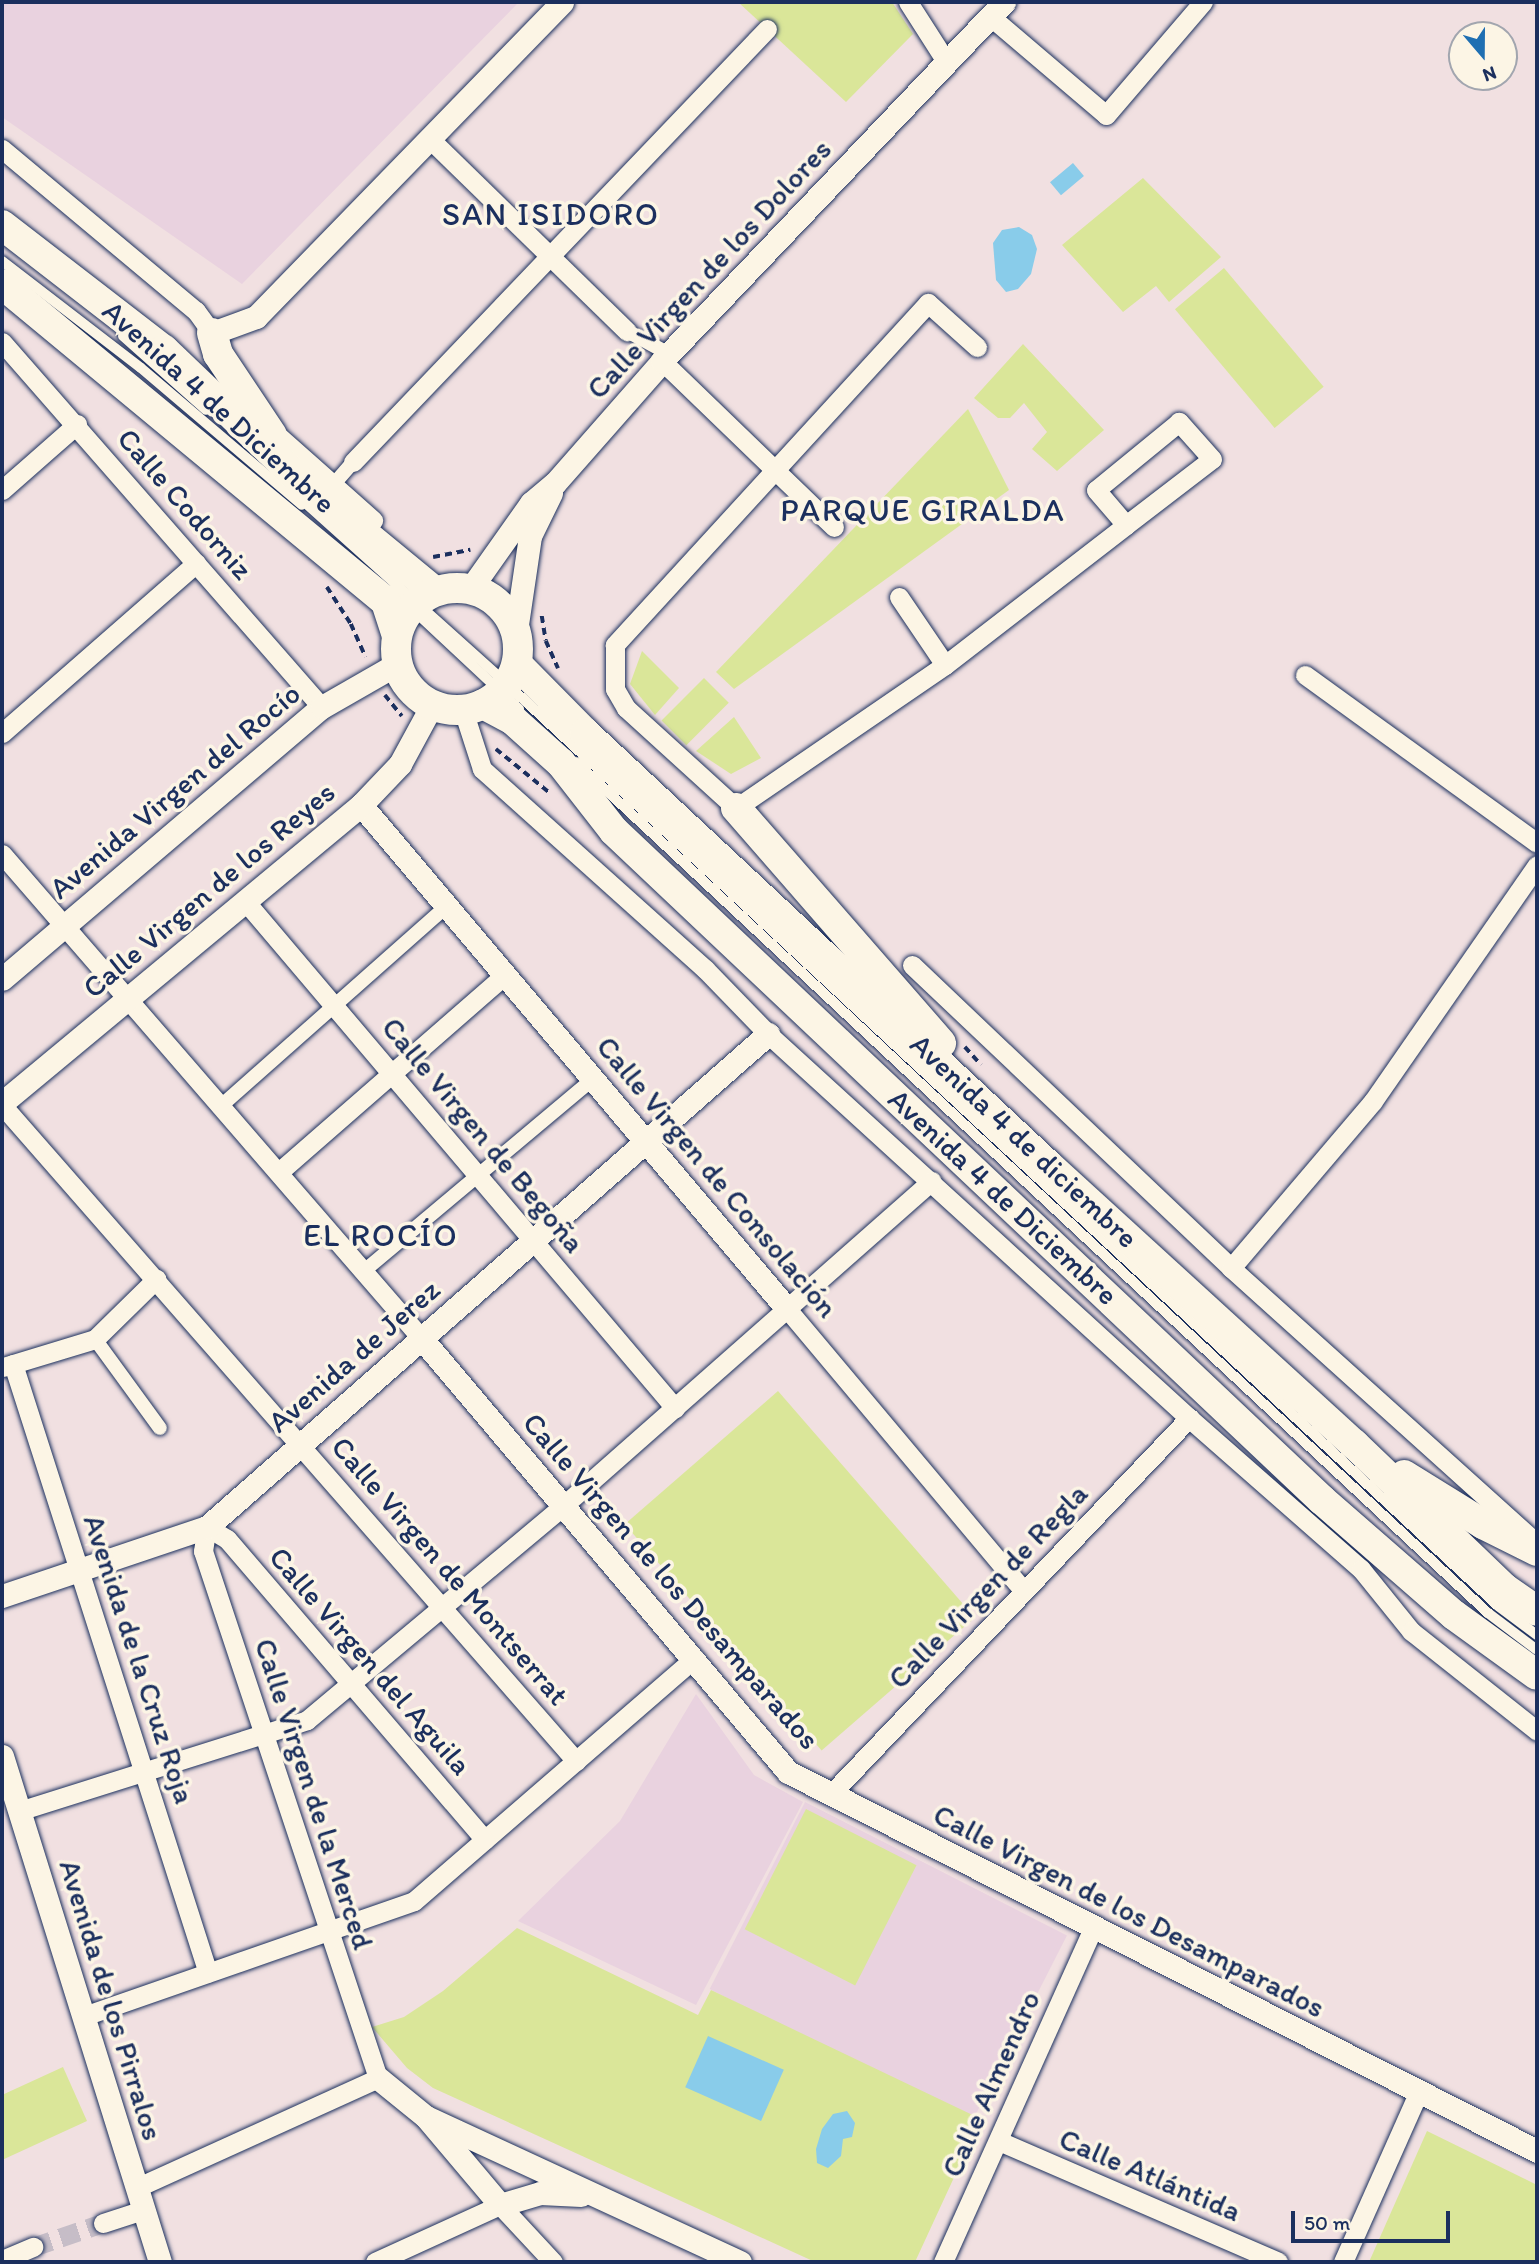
<!DOCTYPE html>
<meta charset="utf-8">
<style>
body{margin:0}
#map{position:relative;width:1539px;height:2264px;overflow:hidden;background:#f1e0e1;font-family:Itim,sans-serif}
div>[style]{position:absolute}
.built>*{inset:0;background:#e9d2df;transform-origin:0 0}
.green>*{inset:0;background:#dae699;transform-origin:0 0}
.water>*{inset:0;background:#89ccea;transform-origin:0 0}
.minor-tunnel>*{height:19px;margin-top:-9.5px;transform-origin:0;background:repeating-linear-gradient(90deg,#c6bdc7 0 19px,transparent 0 29px)}
.path>*{height:3.5px;margin-top:-1.75px;transform-origin:0;background:repeating-linear-gradient(90deg,#1b2f5e 0 7px,transparent 0 12px)}
.roads{filter:drop-shadow(0 0 2px #1b2f5e) drop-shadow(0 0 2px #1b2f5e)}
.service>*{height:10px;margin:-5px;padding:0 5px;transform-origin:5px;border-radius:5px;background:#fcf5e5}
.pedestrian>*{height:14px;margin:-7px;padding:0 7px;transform-origin:7px;border-radius:7px;background:#fcf5e5}
.minor>*{height:19px;margin:-9.5px;padding:0 9.5px;transform-origin:9.5px;border-radius:9.5px;background:#fcf5e5}
.tertiary>*{height:23px;margin:-11.5px;padding:0 11.5px;transform-origin:11.5px;border-radius:11.5px;background:#fcf5e5}
.primary>*{height:30px;margin:-15px;padding:0 15px;transform-origin:15px;border-radius:15px;background:#fcf5e5}
.primary>.ring{margin:-15px;padding:0;box-sizing:content-box;background:none;border:30px solid #fcf5e5;border-radius:50%}
span{translate:-50% -50%;white-space:nowrap;text-align:center;line-height:1.15;-webkit-text-stroke:7px #fcf5e5;paint-order:stroke}
.street-label{font-size:30px;color:#1b2f5e}
.neighbourhood-label{font-size:32px;color:#1b2f5e;letter-spacing:2px}
.frame{position:absolute;inset:0;border:4px solid #1b2f5e;pointer-events:none}
.north{position:absolute;left:1448px;top:21px;width:70px;height:70px;box-sizing:border-box;background:#fcf5e5;border:2px solid #a2a6af;border-radius:50%;rotate:160deg;font-size:19px;font-weight:700;line-height:28px;text-align:center;color:#1b2f5e}
.north::after{content:'';display:block;margin:auto;width:24px;height:32px;background:#1f6fb2;clip-path:polygon(50% 0,100% 100%,50% 72%,0 100%)}
.scale{position:absolute;left:1291px;top:2211px;width:159px;height:32px;box-sizing:border-box;border:4px solid #1b2f5e;border-top:0;padding-left:9px;font-size:21px;line-height:24px;white-space:nowrap;color:#1b2f5e;-webkit-text-stroke:5px #fcf5e5;paint-order:stroke}
</style>
<div id="map">
<div class="built">
<div style="clip-path:polygon(2px 2px,519px 2px,242px 284px,2px 117px)"></div>
<div style="clip-path:polygon(696px 1694px,754px 1775px,803px 1802px,696px 2005px,518px 1921px,620px 1821px)"></div>
<div style="left:805px;top:1802px;width:294px;height:210px;rotate:27deg"></div>
</div>
<div class="green">
<div style="clip-path:polygon(738px 2px,892px 2px,913px 34px,846px 102px)"></div>
<div style="clip-path:polygon(1143px 178px,1221px 257px,1169px 302px,1156px 286px,1123px 312px,1062px 245px)"></div>
<div style="left:1224px;top:268px;width:155px;height:64px;rotate:50deg"></div>
<div style="clip-path:polygon(1023px 344px,1104px 430px,1057px 471px,1032px 449px,1047px 432px,1024px 403px,1010px 418px,998px 418px,974px 398px)"></div>
<div style="clip-path:polygon(968px 409px,1009px 490px,734px 689px,716px 672px)"></div>
<div style="clip-path:polygon(642px 651px,679px 688px,655px 715px,630px 684px)"></div>
<div style="left:704px;top:678px;width:35px;height:60px;rotate:45deg"></div>
<div style="clip-path:polygon(734px 717px,761px 758px,731px 774px,696px 751px)"></div>
<div style="left:778px;top:1391px;width:300px;height:203px;rotate:49deg"></div>
<div style="left:806px;top:1809px;width:124px;height:135px;rotate:27deg"></div>
<div style="clip-path:polygon(517px 1928px,698px 2015px,711px 1990px,981px 2119px,915px 2262px,815px 2262px,433px 2088px,407px 2068px,372px 2027px,404px 2017px,443px 1991px)"></div>
<div style="clip-path:polygon(63px 2067px,87px 2121px,2px 2160px,2px 2095px)"></div>
<div style="clip-path:polygon(1427px 2131px,1537px 2185px,1537px 2262px,1369px 2262px)"></div>
</div>
<div class="water">
<div style="left:1073px;top:163px;width:17px;height:30px;rotate:50deg"></div>
<div style="clip-path:polygon(1019px 227px,1032px 235px,1037px 249px,1031px 274px,1018px 289px,1006px 292px,996px 280px,993px 243px,1002px 230px)"></div>
<div style="left:708px;top:2036px;width:83px;height:56px;rotate:24deg"></div>
<div style="clip-path:polygon(847px 2111px,855px 2123px,852px 2137px,843px 2139px,841px 2156px,828px 2168px,817px 2163px,816px 2149px,822px 2129px,833px 2114px)"></div>
</div>
<div class="minor-tunnel">
<div style="left:33px;top:2247px;width:74px;rotate:-18.9deg"></div>
</div>
<div class="path">
<div style="left:433px;top:557px;width:38px;rotate:-11deg"></div>
<div style="left:327px;top:587px;width:44px;rotate:57deg"></div>
<div style="left:351px;top:624px;width:36px;rotate:66deg"></div>
<div style="left:542px;top:616px;width:25px;rotate:81deg"></div>
<div style="left:546px;top:641px;width:30px;rotate:66deg"></div>
<div style="left:385px;top:695px;width:27px;rotate:51deg"></div>
<div style="left:496px;top:749px;width:70px;rotate:39.2deg"></div>
<div style="left:965px;top:1047px;width:24px;rotate:48deg"></div>
</div>
<div class="roads">
<div class="service">
<div style="left:2px;top:261px;width:175px;rotate:37.6deg"></div>
<div style="left:141px;top:368px;width:211px;rotate:40.4deg"></div>
<div style="left:123px;top:336px;width:111px;rotate:41.7deg"></div>
<div style="left:301px;top:499px;width:277px;rotate:41.9deg"></div>
<div style="left:507px;top:684px;width:1354px;rotate:42.93deg"></div>
<div style="left:1498px;top:1606px;width:49px;rotate:36.6deg"></div>
<div style="left:392px;top:590px;width:174px;rotate:43.1deg"></div>
<div style="left:576px;top:762px;width:1247px;rotate:43.02deg"></div>
<div style="left:1488px;top:1613px;width:61px;rotate:37.1deg"></div>
</div>
<div class="pedestrian">
<div style="left:627px;top:331px;width:48px;rotate:28.7deg"></div>
<div style="left:327px;top:492px;width:40px;rotate:-49deg"></div>
<div style="left:222px;top:1105px;width:300px;rotate:-41.5deg"></div>
<div style="left:364px;top:1271px;width:299px;rotate:-40deg"></div>
<div style="left:95px;top:1339px;width:110px;rotate:53.9deg"></div>
</div>
<div class="minor">
<div style="left:908px;top:2px;width:72px;rotate:57.4deg"></div>
<div style="left:991px;top:17px;width:151px;rotate:40.4deg"></div>
<div style="left:1106px;top:115px;width:149px;rotate:-49.4deg"></div>
<div style="left:431px;top:140px;width:274px;rotate:44.3deg"></div>
<div style="left:2px;top:149px;width:253px;rotate:39.9deg"></div>
<div style="left:196px;top:311px;width:27px;rotate:54deg"></div>
<div style="left:2px;top:342px;width:485px;rotate:48.8deg"></div>
<div style="left:977px;top:347px;width:66px;rotate:-138.1deg"></div>
<div style="left:928px;top:303px;width:464px;rotate:132.5deg"></div>
<div style="left:615px;top:645px;width:44px;rotate:90deg"></div>
<div style="left:615px;top:689px;width:22px;rotate:60deg"></div>
<div style="left:626px;top:708px;width:149px;rotate:42.3deg"></div>
<div style="left:736px;top:808px;width:253px;rotate:-34.4deg"></div>
<div style="left:945px;top:665px;width:229px;rotate:-37.7deg"></div>
<div style="left:1126px;top:525px;width:108px;rotate:-37.5deg"></div>
<div style="left:1212px;top:459px;width:50px;rotate:-131.7deg"></div>
<div style="left:1179px;top:422px;width:107px;rotate:140.7deg"></div>
<div style="left:1096px;top:490px;width:46px;rotate:49.4deg"></div>
<div style="left:662px;top:361px;width:239px;rotate:44deg"></div>
<div style="left:267px;top:426px;width:142px;rotate:41.6deg"></div>
<div style="left:353px;top:462px;width:599px;rotate:-46.29deg"></div>
<div style="left:2px;top:490px;width:100px;rotate:-41.3deg"></div>
<div style="left:899px;top:597px;width:82px;rotate:55.9deg"></div>
<div style="left:1305px;top:675px;width:286px;rotate:35.9deg"></div>
<div style="left:463px;top:710px;width:62px;rotate:72.1deg"></div>
<div style="left:482px;top:769px;width:300px;rotate:41.9deg"></div>
<div style="left:705px;top:969px;width:91px;rotate:45.9deg"></div>
<div style="left:768px;top:1034px;width:570px;rotate:42.37deg"></div>
<div style="left:1189px;top:1418px;width:229px;rotate:41.3deg"></div>
<div style="left:1361px;top:1569px;width:80px;rotate:51.1deg"></div>
<div style="left:1411px;top:1631px;width:161px;rotate:38.4deg"></div>
<div style="left:2px;top:733px;width:258px;rotate:-41.2deg"></div>
<div style="left:2px;top:854px;width:642px;rotate:49.11deg"></div>
<div style="left:245px;top:901px;width:665px;rotate:49.7deg"></div>
<div style="left:912px;top:965px;width:440px;rotate:43.5deg"></div>
<div style="left:1231px;top:1268px;width:408px;rotate:42deg"></div>
<div style="left:2px;top:1105px;width:872px;rotate:48.81deg"></div>
<div style="left:280px;top:1171px;width:298px;rotate:-41.1deg"></div>
<div style="left:1231px;top:1268px;width:219px;rotate:-49.6deg"></div>
<div style="left:1373px;top:1101px;width:287px;rotate:-55.2deg"></div>
<div style="left:788px;top:1310px;width:367px;rotate:50deg"></div>
<div style="left:13px;top:1364px;width:639px;rotate:72.25deg"></div>
<div style="left:3px;top:1367px;width:96px;rotate:-16.9deg"></div>
<div style="left:95px;top:1339px;width:86px;rotate:-44.5deg"></div>
<div style="left:830px;top:1795px;width:521px;rotate:-46.4deg"></div>
<div style="left:19px;top:1811px;width:302px;rotate:-17.5deg"></div>
<div style="left:307px;top:1720px;width:335px;rotate:-39.9deg"></div>
<div style="left:564px;top:1505px;width:490px;rotate:-41.4deg"></div>
<div style="left:84px;top:2016px;width:349px;rotate:-19.2deg"></div>
<div style="left:414px;top:1901px;width:371px;rotate:-40.9deg"></div>
<div style="left:999px;top:2141px;width:304px;rotate:23.4deg"></div>
<div style="left:136px;top:2188px;width:266px;rotate:-24.4deg"></div>
<div style="left:378px;top:2078px;width:555px;rotate:-108.37deg"></div>
<div style="left:203px;top:1551px;width:24px;rotate:-81deg"></div>
<div style="left:207px;top:1527px;width:23px;rotate:31deg"></div>
<div style="left:227px;top:1539px;width:396px;rotate:49.4deg"></div>
<div style="left:103px;top:2223px;width:42px;rotate:-18deg"></div>
<div style="left:2px;top:2260px;width:34px;rotate:-23deg"></div>
<div style="left:375px;top:2262px;width:137px;rotate:-24.5deg"></div>
<div style="left:500px;top:2205px;width:78px;rotate:47.1deg"></div>
<div style="left:943px;top:2262px;width:365px;rotate:-65.8deg"></div>
<div style="left:1343px;top:2262px;width:187px;rotate:-66deg"></div>
</div>
<div class="tertiary">
<div style="left:212px;top:333px;width:47px;rotate:-20deg"></div>
<div style="left:256px;top:317px;width:439px;rotate:-45.8deg"></div>
<div style="left:471px;top:588px;width:104px;rotate:-54.8deg"></div>
<div style="left:531px;top:503px;width:31px;rotate:-40deg"></div>
<div style="left:555px;top:483px;width:162px;rotate:-48.7deg"></div>
<div style="left:662px;top:361px;width:496px;rotate:-46.4deg"></div>
<div style="left:516px;top:631px;width:96px;rotate:-81.6deg"></div>
<div style="left:530px;top:536px;width:48px;rotate:-64deg"></div>
<div style="left:361px;top:805px;width:661px;rotate:49.78deg"></div>
<div style="left:2px;top:979px;width:420px;rotate:-40.4deg"></div>
<div style="left:322px;top:707px;width:86px;rotate:-29.8deg"></div>
<div style="left:2px;top:1103px;width:467px;rotate:-39.7deg"></div>
<div style="left:361px;top:805px;width:57px;rotate:-46.4deg"></div>
<div style="left:400px;top:764px;width:67px;rotate:-61.5deg"></div>
<div style="left:422px;top:1339px;width:567px;rotate:49.79deg"></div>
<div style="left:788px;top:1772px;width:839px;rotate:26.84deg"></div>
<div style="left:2px;top:1596px;width:216px;rotate:-18.6deg"></div>
<div style="left:207px;top:1527px;width:747px;rotate:-41.31deg"></div>
<div style="left:2px;top:1756px;width:530px;rotate:72.66deg"></div>
<div style="left:378px;top:2078px;width:62px;rotate:39.1deg"></div>
<div style="left:426px;top:2117px;width:115px;rotate:49.9deg"></div>
<div style="left:500px;top:2205px;width:42px;rotate:-16.7deg"></div>
<div style="left:540px;top:2193px;width:41px;rotate:2.8deg"></div>
<div style="left:426px;top:2117px;width:346px;rotate:24.8deg"></div>
</div>
<div class="primary">
<div style="left:2px;top:225px;width:205px;rotate:37.7deg"></div>
<div style="left:164px;top:350px;width:192px;rotate:43.7deg"></div>
<div style="left:303px;top:483px;width:170px;rotate:39.5deg"></div>
<div style="left:2px;top:284px;width:499px;rotate:39.6deg"></div>
<div style="left:386px;top:602px;width:35px;rotate:72deg"></div>
<div style="left:212px;top:333px;width:22px;rotate:74deg"></div>
<div style="left:218px;top:354px;width:97px;rotate:56.3deg"></div>
<div class="ring" style="left:396px;top:588px;width:92px;height:92px"></div>
<div style="left:517px;top:664px;width:97px;rotate:45.4deg"></div>
<div style="left:585px;top:733px;width:632px;rotate:43.01deg"></div>
<div style="left:1047px;top:1164px;width:416px;rotate:42.4deg"></div>
<div style="left:1354px;top:1444px;width:208px;rotate:43.8deg"></div>
<div style="left:1504px;top:1588px;width:40px;rotate:34.9deg"></div>
<div style="left:483px;top:704px;width:34px;rotate:28deg"></div>
<div style="left:513px;top:720px;width:64px;rotate:41.9deg"></div>
<div style="left:561px;top:763px;width:86px;rotate:52.1deg"></div>
<div style="left:614px;top:831px;width:974px;rotate:43.38deg"></div>
<div style="left:1322px;top:1500px;width:175px;rotate:41.1deg"></div>
<div style="left:1454px;top:1615px;width:102px;rotate:35.9deg"></div>
<div style="left:736px;top:808px;width:312px;rotate:48.9deg"></div>
<div style="left:1404px;top:1475px;width:93px;rotate:31.8deg"></div>
<div style="left:1483px;top:1524px;width:60px;rotate:26.6deg"></div>
</div>
</div>
<div class="street-label">
<span style="left:709px;top:269px;rotate:-47deg">Calle Virgen de los Dolores</span>
<span style="left:219px;top:407px;rotate:42deg">Avenida 4 de Diciembre</span>
<span style="left:185px;top:504px;rotate:49deg">Calle Codorniz</span>
<span style="left:175px;top:791px;rotate:-40deg">Avenida Virgen del Rocío</span>
<span style="left:209px;top:890px;rotate:-40deg">Calle Virgen de los Reyes</span>
<span style="left:483px;top:1135px;rotate:50deg">Calle Virgen de Begoña</span>
<span style="left:1024px;top:1141px;rotate:43deg">Avenida 4 de diciembre</span>
<span style="left:717px;top:1177px;rotate:50deg">Calle Virgen de Consolación</span>
<span style="left:1003px;top:1197px;rotate:43deg">Avenida 4 de Diciembre</span>
<span style="left:354px;top:1356px;rotate:-41deg">Avenida de Jerez</span>
<span style="left:450px;top:1571px;rotate:49deg">Calle Virgen de Montserrat</span>
<span style="left:671px;top:1581px;rotate:49deg">Calle Virgen de los Desamparados</span>
<span style="left:988px;top:1586px;rotate:-46deg">Calle Virgen de Regla</span>
<span style="left:139px;top:1659px;rotate:72deg">Avenida de la Cruz Roja</span>
<span style="left:370px;top:1661px;rotate:49deg">Calle Virgen del Aguila</span>
<span style="left:314px;top:1794px;rotate:72deg">Calle Virgen de la Merced</span>
<span style="left:1129px;top:1911px;rotate:27deg">Calle Virgen de los Desamparados</span>
<span style="left:111px;top:2000px;rotate:73deg">Avenida de los Pirralos</span>
<span style="left:991px;top:2084px;rotate:-66deg">Calle Almendro</span>
<span style="left:1150px;top:2175px;rotate:23deg">Calle Atlántida</span>
</div>
<div class="neighbourhood-label">
<span style="left:551px;top:214px">SAN ISIDORO</span>
<span style="left:923px;top:510px">PARQUE GIRALDA</span>
<span style="left:381px;top:1235px">EL ROCÍO</span>
</div>
<div class="frame"></div>
<div class="north">N</div>
<div class="scale">50 m</div>
</div>
